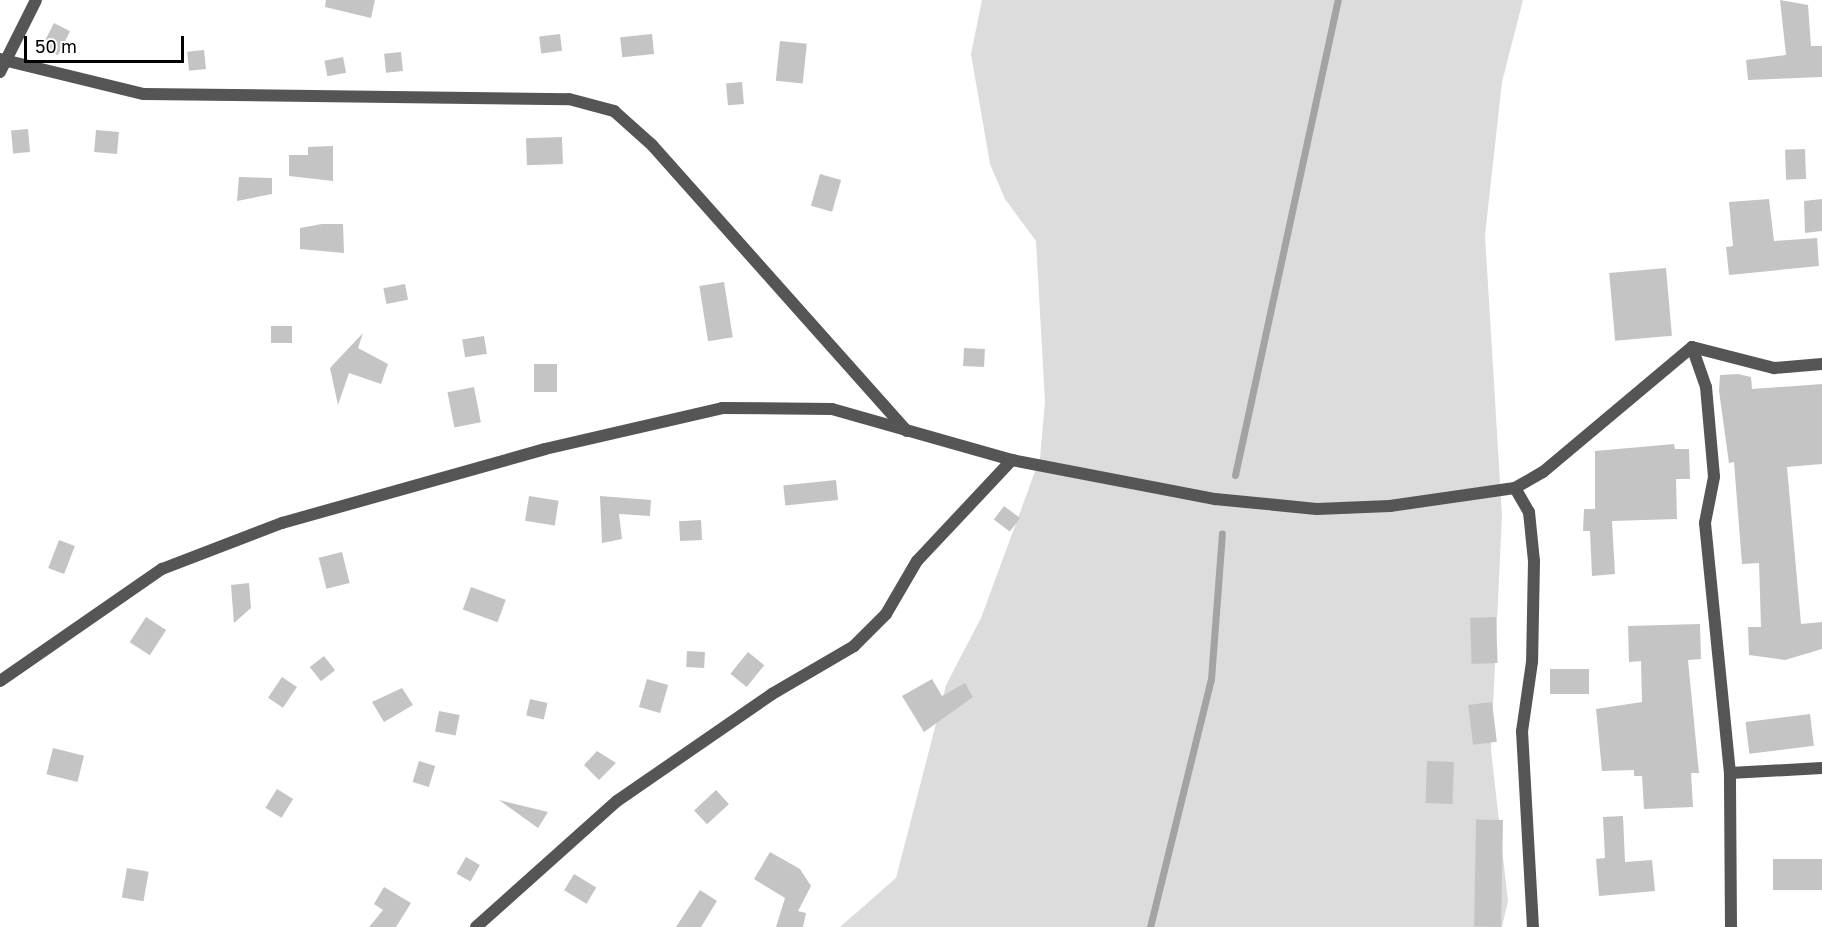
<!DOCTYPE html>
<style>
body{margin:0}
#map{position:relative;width:1822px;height:927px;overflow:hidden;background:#fff;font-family:"Golos Text",sans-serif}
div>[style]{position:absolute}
.green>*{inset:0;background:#dcdcdc}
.stream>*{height:7px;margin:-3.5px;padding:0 3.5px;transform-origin:3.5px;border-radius:3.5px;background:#a3a3a3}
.building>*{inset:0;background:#c4c4c4;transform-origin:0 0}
.street>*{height:12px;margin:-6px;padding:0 6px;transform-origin:6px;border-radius:6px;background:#555}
span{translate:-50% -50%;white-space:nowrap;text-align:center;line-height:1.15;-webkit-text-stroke:4.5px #fff;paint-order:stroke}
.scale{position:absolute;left:24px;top:36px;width:160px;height:27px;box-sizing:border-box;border:3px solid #000;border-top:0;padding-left:8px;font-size:18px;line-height:21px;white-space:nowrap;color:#000;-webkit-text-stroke:4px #fff;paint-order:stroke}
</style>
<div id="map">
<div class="green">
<div style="clip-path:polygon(982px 0,1523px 0,1502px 82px,1485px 235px,1502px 515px,1491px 750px,1508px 901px,1502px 927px,840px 927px,896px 878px,946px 685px,981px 618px,1040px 458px,1045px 402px,1036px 241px,1005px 199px,990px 164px,971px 54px)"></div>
</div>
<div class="stream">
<div style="left:1235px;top:475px;width:486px;rotate:-77.8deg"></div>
<div style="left:1150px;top:927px;width:255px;rotate:-76.2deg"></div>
<div style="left:1211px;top:679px;width:146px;rotate:-85.7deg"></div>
</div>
<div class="building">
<div style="clip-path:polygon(326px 0,375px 0,371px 18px,325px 7px)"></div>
<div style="clip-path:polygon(1780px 0,1808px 5px,1811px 46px,1822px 46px,1822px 77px,1748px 80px,1746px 60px,1786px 55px)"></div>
<div style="left:54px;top:23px;width:18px;height:27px;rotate:27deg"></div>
<div style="left:560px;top:34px;width:17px;height:21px;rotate:83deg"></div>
<div style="left:652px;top:34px;width:20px;height:32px;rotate:84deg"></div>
<div style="left:780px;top:41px;width:27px;height:40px;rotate:6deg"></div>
<div style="left:204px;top:50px;width:19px;height:17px;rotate:84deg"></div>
<div style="left:401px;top:52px;width:19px;height:17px;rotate:84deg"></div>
<div style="left:343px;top:57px;width:16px;height:19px;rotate:79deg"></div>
<div style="left:742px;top:82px;width:22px;height:16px;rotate:85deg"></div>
<div style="left:28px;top:129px;width:23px;height:17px;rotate:85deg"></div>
<div style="left:96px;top:130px;width:23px;height:22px;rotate:5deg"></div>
<div style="left:562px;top:137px;width:27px;height:36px;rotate:88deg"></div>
<div style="clip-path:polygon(333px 146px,333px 181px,289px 176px,289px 155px,308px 155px,308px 147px)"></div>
<div style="left:1805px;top:149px;width:30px;height:20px;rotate:88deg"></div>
<div style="left:820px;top:174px;width:22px;height:33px;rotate:16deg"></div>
<div style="clip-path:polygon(239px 177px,272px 178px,272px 194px,237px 201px)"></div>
<div style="clip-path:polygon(1769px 199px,1774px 241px,1817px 238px,1819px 266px,1729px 275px,1726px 247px,1733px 246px,1729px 202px)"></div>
<div style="clip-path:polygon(1822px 199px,1822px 231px,1805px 233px,1804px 201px)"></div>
<div style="clip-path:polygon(322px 224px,343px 224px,344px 253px,300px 249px,300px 228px)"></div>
<div style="left:1666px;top:268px;width:68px;height:57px;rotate:85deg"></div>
<div style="left:724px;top:282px;width:56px;height:25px;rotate:81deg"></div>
<div style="left:405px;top:284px;width:16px;height:22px;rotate:79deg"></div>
<div style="left:271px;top:326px;width:21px;height:17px"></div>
<div style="clip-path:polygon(363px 333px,358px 348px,388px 364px,381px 384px,349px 373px,338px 405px,330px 368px)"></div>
<div style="left:484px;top:336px;width:18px;height:22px;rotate:81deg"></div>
<div style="left:964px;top:348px;width:21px;height:18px;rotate:3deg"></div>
<div style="left:534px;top:364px;width:23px;height:28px"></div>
<div style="clip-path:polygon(1738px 374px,1751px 377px,1752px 389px,1822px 384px,1822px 464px,1787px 467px,1801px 624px,1822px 622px,1822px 649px,1785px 660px,1749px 655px,1748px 627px,1761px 627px,1759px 563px,1742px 564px,1734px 462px,1729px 463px,1719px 391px,1720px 375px)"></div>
<div style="left:474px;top:387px;width:36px;height:27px;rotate:79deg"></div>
<div style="clip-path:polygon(1674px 444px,1675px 449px,1689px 449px,1690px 479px,1676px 479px,1677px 519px,1612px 521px,1615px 574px,1592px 576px,1590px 531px,1583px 531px,1584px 509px,1595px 509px,1595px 451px)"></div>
<div style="left:836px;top:480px;width:20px;height:53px;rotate:84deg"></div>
<div style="left:529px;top:496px;width:30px;height:25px;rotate:9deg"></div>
<div style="clip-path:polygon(600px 496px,651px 500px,650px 516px,619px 514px,622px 539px,602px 543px)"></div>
<div style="left:1004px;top:506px;width:20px;height:17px;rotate:37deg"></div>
<div style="left:701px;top:520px;width:20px;height:22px;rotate:87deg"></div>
<div style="left:59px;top:540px;width:17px;height:30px;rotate:21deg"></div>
<div style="left:342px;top:552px;width:32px;height:24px;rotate:76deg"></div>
<div style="clip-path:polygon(249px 583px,251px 608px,234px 623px,231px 585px)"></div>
<div style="left:471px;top:587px;width:37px;height:24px;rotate:20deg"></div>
<div style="left:146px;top:617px;width:24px;height:30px;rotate:33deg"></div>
<div style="left:1496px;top:617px;width:46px;height:26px;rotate:88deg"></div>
<div style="clip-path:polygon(1700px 624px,1701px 659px,1688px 660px,1699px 773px,1691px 773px,1693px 807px,1644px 809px,1642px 776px,1634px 776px,1634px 770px,1602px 771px,1596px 709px,1642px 702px,1641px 661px,1629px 662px,1628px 626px)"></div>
<div style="left:687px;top:651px;width:18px;height:16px;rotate:3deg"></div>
<div style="left:748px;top:652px;width:21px;height:28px;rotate:39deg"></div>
<div style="left:324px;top:656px;width:18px;height:18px;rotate:52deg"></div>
<div style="left:1550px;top:669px;width:39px;height:25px"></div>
<div style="left:282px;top:677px;width:18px;height:25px;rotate:34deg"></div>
<div style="left:647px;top:679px;width:22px;height:29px;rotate:16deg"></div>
<div style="clip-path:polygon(932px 679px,942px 696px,965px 683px,973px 697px,924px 732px,902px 696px)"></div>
<div style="clip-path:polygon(402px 688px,413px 705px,384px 722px,372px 702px)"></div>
<div style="left:530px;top:699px;width:18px;height:17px;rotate:13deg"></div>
<div style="left:1492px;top:702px;width:40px;height:24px;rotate:83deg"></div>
<div style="left:439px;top:711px;width:21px;height:21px;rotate:11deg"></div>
<div style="left:1810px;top:714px;width:32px;height:65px;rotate:83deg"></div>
<div style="left:53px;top:748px;width:32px;height:27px;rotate:14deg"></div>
<div style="clip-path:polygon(597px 751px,616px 763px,599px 780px,584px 765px)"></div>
<div style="left:419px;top:761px;width:17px;height:22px;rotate:17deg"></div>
<div style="left:1427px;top:761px;width:27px;height:42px;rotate:2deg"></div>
<div style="left:277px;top:789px;width:19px;height:22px;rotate:32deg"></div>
<div style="left:716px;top:790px;width:19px;height:30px;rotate:47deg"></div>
<div style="clip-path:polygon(499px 800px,548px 812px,538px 828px)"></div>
<div style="clip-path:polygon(1623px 816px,1625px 862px,1652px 860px,1655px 891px,1599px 896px,1596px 859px,1605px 858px,1603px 817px)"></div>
<div style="left:1503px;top:820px;width:107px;height:27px;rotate:91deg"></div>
<div style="clip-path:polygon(770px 852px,800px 869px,811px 886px,798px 911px,806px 913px,803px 927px,776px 927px,785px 898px,754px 879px)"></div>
<div style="left:466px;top:857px;width:16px;height:19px;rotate:30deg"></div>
<div style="left:1822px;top:859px;width:31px;height:49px;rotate:90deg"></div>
<div style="left:127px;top:868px;width:22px;height:30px;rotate:10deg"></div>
<div style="left:574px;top:874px;width:26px;height:19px;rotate:31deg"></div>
<div style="clip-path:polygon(384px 887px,411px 903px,396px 927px,369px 927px,383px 910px,374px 904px)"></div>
<div style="clip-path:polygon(700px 890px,717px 901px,701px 927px,676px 927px)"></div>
</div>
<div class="street">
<div style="left:0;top:59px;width:148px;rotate:13.7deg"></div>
<div style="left:144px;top:94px;width:425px;rotate:0.7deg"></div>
<div style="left:569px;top:99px;width:47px;rotate:14.9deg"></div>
<div style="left:614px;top:111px;width:51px;rotate:41.8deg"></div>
<div style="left:652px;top:145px;width:383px;rotate:48.3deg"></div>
<div style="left:0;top:72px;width:80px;rotate:-63.4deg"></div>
<div style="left:1692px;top:347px;width:42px;rotate:70.7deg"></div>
<div style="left:1706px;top:387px;width:90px;rotate:84.9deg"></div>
<div style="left:1714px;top:477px;width:47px;rotate:101.1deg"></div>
<div style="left:1705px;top:523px;width:251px;rotate:84.3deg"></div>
<div style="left:1515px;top:488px;width:28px;rotate:60deg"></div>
<div style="left:1529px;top:512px;width:49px;rotate:84.2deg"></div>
<div style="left:1534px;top:561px;width:101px;rotate:91.1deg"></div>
<div style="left:1532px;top:662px;width:70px;rotate:98.2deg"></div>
<div style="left:1522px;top:731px;width:196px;rotate:86.8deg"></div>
<div style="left:0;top:681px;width:197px;rotate:-34.7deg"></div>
<div style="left:162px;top:569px;width:129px;rotate:-21deg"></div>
<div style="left:282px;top:523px;width:273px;rotate:-15.7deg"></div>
<div style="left:545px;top:449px;width:182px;rotate:-13deg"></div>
<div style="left:722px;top:408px;width:110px;rotate:0.5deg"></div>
<div style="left:832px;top:409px;width:187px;rotate:15.8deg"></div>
<div style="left:1012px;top:460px;width:207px;rotate:10.9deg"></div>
<div style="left:1215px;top:499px;width:102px;rotate:5.6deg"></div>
<div style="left:1317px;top:509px;width:73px;rotate:-2.4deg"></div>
<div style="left:1390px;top:506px;width:126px;rotate:-8.2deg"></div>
<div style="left:1515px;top:488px;width:32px;rotate:-30deg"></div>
<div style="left:1543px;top:472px;width:194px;rotate:-40deg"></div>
<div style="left:1692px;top:347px;width:85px;rotate:14.4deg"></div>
<div style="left:1774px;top:368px;width:48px;rotate:-4.8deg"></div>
<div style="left:476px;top:927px;width:189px;rotate:-41.8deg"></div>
<div style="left:617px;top:801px;width:188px;rotate:-34.6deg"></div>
<div style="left:772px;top:694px;width:95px;rotate:-30.3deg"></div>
<div style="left:854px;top:646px;width:45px;rotate:-45deg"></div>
<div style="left:886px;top:614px;width:61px;rotate:-59.7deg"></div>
<div style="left:917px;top:561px;width:139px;rotate:-46.8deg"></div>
<div style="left:1731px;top:927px;width:154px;rotate:-90.4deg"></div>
<div style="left:1730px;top:773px;width:92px;rotate:-3.1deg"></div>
</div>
<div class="scale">50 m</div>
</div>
